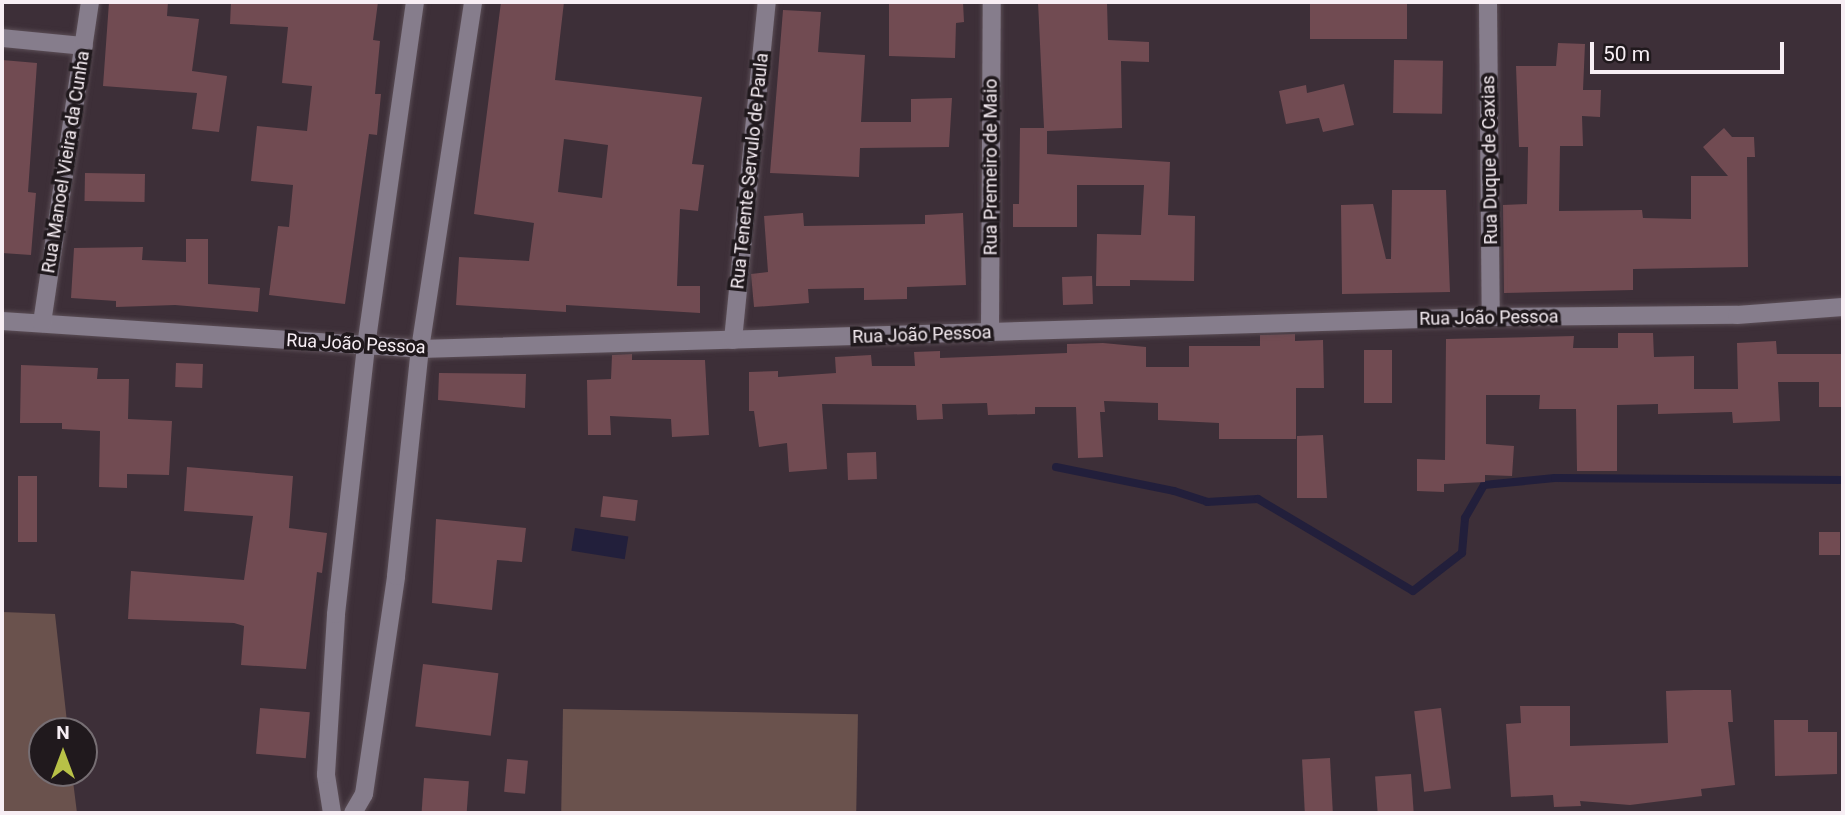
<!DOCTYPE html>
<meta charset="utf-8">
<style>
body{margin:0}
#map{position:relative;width:1845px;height:815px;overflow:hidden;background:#3d2f38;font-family:Roboto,sans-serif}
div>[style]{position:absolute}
.green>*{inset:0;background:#6a524d;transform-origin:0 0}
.water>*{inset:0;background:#221f3b;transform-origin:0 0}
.stream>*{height:8px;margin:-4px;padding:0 4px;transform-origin:4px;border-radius:4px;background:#221f3b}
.building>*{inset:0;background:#714b52;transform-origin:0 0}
.roads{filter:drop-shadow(0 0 2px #5b4e56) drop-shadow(0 0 2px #5b4e56)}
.minor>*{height:18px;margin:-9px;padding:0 9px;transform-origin:9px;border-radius:9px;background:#867d8c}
span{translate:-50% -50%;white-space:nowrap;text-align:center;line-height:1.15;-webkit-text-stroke:7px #20191d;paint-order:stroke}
.street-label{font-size:18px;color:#f7eef4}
.frame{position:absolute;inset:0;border:4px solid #f7eef4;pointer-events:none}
.north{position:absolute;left:28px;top:717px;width:70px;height:70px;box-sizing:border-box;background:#20191d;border:2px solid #766e73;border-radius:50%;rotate:0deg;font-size:19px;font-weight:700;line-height:28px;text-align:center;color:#f7eef4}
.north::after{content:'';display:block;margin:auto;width:24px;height:32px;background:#b8c147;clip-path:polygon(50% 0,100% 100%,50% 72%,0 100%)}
.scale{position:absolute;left:1590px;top:42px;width:194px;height:32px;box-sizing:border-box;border:4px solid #f7eef4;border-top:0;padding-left:9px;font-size:21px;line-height:24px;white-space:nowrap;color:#f7eef4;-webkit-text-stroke:5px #20191d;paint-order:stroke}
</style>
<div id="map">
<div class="green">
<div style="clip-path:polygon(2px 612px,55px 614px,68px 731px,42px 731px,42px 773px,72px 773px,77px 813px,2px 813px)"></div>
<div style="left:563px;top:709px;width:295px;height:104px;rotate:1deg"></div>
</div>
<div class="water">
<div style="left:575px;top:528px;width:54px;height:23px;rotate:9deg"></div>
</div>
<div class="stream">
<div style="left:1056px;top:467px;width:120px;rotate:11.5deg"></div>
<div style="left:1174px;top:491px;width:35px;rotate:18deg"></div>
<div style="left:1207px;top:502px;width:51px;rotate:-3.4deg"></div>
<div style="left:1258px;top:499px;width:180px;rotate:30.7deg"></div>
<div style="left:1413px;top:591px;width:62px;rotate:-37.8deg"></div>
<div style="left:1462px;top:553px;width:35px;rotate:-85deg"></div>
<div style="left:1465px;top:518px;width:38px;rotate:-60deg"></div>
<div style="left:1484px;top:485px;width:71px;rotate:-5.6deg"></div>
<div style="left:1555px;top:478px;width:288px;rotate:0.4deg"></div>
</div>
<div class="building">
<div style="clip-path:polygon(109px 2px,168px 2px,167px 16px,199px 19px,192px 71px,227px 76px,219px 132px,192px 129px,197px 93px,103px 86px)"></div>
<div style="clip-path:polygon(231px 2px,378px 2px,373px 40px,380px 41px,375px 94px,381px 94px,377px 135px,369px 134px,345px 304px,269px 295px,278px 226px,289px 227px,293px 185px,251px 181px,257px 126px,307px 131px,312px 86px,282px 83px,288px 27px,230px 24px)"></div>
<div style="clip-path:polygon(evenodd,501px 2px,564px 2px,555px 80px,702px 97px,692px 164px,704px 165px,698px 211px,680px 209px,677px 286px,700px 286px,700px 313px,566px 305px,566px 312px,456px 305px,459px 257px,529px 261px,534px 223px,474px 214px,501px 2px,564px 139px,608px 145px,602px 198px,558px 192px,564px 139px)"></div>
<div style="clip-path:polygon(889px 2px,963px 2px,964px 22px,956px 23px,955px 58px,889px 56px)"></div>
<div style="clip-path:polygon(1038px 2px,1107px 2px,1108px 40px,1149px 42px,1149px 62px,1121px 61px,1122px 128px,1047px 131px,1047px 154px,1170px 162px,1168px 215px,1195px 216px,1194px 281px,1130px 280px,1130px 286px,1096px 286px,1097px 234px,1141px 235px,1144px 185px,1077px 185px,1077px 227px,1013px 227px,1013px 204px,1019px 204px,1020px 128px,1044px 128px)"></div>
<div style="left:1310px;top:2px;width:97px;height:37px"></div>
<div style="clip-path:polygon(783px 10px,821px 12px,818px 52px,865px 55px,861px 122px,911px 122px,911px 99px,952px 98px,949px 147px,860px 148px,859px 177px,770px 173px)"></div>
<div style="clip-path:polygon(1558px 43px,1585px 44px,1583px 90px,1601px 90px,1600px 117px,1582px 116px,1583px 146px,1560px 146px,1559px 211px,1642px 210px,1643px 218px,1691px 219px,1691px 176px,1728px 176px,1703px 147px,1724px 128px,1732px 137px,1754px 137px,1755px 157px,1747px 157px,1748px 267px,1633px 269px,1633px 290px,1504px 293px,1503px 205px,1527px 204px,1528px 147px,1519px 147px,1516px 66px,1556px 66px)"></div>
<div style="clip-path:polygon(2px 60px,37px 63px,28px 192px,36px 193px,31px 255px,2px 253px)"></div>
<div style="left:1394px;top:60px;width:49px;height:53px;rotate:1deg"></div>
<div style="clip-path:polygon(1344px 84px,1354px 125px,1323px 132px,1319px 118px,1286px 124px,1279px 91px,1306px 85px,1307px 93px)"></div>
<div style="left:85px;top:173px;width:60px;height:28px;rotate:1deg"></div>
<div style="clip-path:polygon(1392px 190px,1446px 190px,1450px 292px,1342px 294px,1341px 205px,1373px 204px,1386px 259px,1391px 259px)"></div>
<div style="clip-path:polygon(803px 213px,804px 226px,925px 224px,925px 215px,963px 213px,966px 285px,907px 287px,907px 299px,864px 300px,864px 288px,808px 289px,809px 303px,754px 307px,751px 274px,768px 272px,764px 216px)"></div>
<div style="clip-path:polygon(186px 239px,208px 239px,208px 284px,260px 288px,258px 312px,175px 305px,116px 307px,116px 301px,71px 298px,74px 248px,143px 247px,142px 260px,186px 262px)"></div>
<div style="left:1092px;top:276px;width:28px;height:30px;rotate:88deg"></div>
<div style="clip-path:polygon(1618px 333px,1653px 333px,1654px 357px,1694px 356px,1694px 389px,1738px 389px,1737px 343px,1776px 341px,1777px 354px,1842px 354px,1842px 407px,1819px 407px,1819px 382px,1778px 382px,1780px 421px,1733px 423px,1732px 412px,1658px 414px,1658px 404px,1617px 405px,1617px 471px,1577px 471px,1576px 409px,1539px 409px,1540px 395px,1486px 395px,1486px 444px,1514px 446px,1512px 476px,1485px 475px,1485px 482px,1444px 484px,1444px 492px,1417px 491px,1417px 459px,1445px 460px,1446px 339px,1574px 336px,1573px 348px,1618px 348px)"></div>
<div style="clip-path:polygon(1295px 334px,1295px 341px,1323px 340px,1324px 388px,1296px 388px,1296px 439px,1219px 439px,1219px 423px,1158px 420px,1158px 403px,1104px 401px,1105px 412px,1100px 412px,1103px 457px,1078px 458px,1076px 407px,1035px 407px,1035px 414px,988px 415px,987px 403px,942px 404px,943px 419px,917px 420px,916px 405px,822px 404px,827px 469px,789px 472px,787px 443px,759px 447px,754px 411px,749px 411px,749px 372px,778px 371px,778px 377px,836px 373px,835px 357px,871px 355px,872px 366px,915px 366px,914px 352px,940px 351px,940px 358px,1067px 353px,1067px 344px,1103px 343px,1146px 347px,1146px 367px,1189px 367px,1189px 346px,1260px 346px,1260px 335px)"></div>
<div style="left:1364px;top:350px;width:28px;height:53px"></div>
<div style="clip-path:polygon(632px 354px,632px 360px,705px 360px,709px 435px,672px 437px,671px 419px,610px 416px,611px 435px,588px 435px,587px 380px,611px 379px,612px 355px)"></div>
<div style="left:176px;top:363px;width:27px;height:24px;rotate:2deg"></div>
<div style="clip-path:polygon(21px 365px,98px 368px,97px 379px,129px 379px,128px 419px,172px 421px,169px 475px,127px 474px,127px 488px,99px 487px,100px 431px,62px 429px,62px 423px,20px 423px)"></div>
<div style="clip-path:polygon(439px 373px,526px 374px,525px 408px,438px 400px)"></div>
<div style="clip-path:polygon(1323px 435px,1327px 498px,1297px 498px,1297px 436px)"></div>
<div style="left:876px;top:452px;width:27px;height:29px;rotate:88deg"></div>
<div style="clip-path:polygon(187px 467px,293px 476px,289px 528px,327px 533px,322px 573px,317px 572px,306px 669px,241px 665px,244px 626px,234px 623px,128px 619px,131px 571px,244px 580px,253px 516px,184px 511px)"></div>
<div style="left:18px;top:476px;width:19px;height:66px"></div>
<div style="left:603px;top:496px;width:35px;height:21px;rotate:7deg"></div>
<div style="clip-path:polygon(436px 519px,526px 528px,522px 562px,497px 560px,492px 610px,432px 603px)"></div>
<div style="left:1819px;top:532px;width:21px;height:23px"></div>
<div style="left:423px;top:664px;width:76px;height:63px;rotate:7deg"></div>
<div style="clip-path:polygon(1694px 690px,1731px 690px,1733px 722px,1728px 722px,1735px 785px,1701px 789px,1702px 796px,1630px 805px,1580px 801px,1581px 806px,1554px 807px,1553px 795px,1511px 797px,1506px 724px,1521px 723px,1520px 706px,1570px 706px,1570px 746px,1668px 743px,1666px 691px)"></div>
<div style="left:260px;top:708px;width:50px;height:46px;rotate:5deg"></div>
<div style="left:1441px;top:708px;width:81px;height:27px;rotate:83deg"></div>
<div style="clip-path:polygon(1774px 720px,1808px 720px,1808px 732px,1837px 732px,1837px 774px,1775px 776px)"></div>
<div style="left:1330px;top:758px;width:55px;height:28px;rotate:87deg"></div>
<div style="left:507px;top:759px;width:21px;height:33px;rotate:5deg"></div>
<div style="left:1411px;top:774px;width:39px;height:36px;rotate:86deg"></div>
<div style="left:424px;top:778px;width:45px;height:35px;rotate:4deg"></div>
</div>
<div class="roads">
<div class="minor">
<div style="left:1488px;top:2px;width:315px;rotate:89.5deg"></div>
<div style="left:2px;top:38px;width:82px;rotate:5.6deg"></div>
<div style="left:2px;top:321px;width:419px;rotate:3.8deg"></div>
<div style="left:420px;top:349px;width:1071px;rotate:-1.71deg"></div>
<div style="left:1491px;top:317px;width:246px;rotate:-0.5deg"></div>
<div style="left:1737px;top:315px;width:106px;rotate:-4.3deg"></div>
<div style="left:42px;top:323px;width:325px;rotate:-81.5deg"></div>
<div style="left:990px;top:333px;width:331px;rotate:-89.7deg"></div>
<div style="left:733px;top:340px;width:340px;rotate:-84.3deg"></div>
<div style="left:332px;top:813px;width:39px;rotate:-99deg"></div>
<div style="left:326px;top:774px;width:160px;rotate:-86.4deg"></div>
<div style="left:336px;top:614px;width:270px;rotate:-83.6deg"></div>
<div style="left:366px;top:346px;width:347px;rotate:-81.9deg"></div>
<div style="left:353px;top:813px;width:22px;rotate:-60deg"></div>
<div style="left:364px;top:794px;width:220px;rotate:-81.6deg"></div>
<div style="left:396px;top:576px;width:228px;rotate:-84deg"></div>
<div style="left:420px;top:349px;width:351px;rotate:-81.3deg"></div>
</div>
</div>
<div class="street-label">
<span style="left:1490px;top:160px;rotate:-91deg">Rua Duque de Caxias</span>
<span style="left:66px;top:162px;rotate:-81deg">Rua Manoel Vieira da Cunha</span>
<span style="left:991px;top:167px;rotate:-90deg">Rua Premeiro de Maio</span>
<span style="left:750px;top:171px;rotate:-84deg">Rua Tenente Servulo de Paula</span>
<span style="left:1489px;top:318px;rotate:-1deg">Rua João Pessoa</span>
<span style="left:922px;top:335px;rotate:-2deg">Rua João Pessoa</span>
<span style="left:356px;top:344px;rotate:3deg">Rua João Pessoa</span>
</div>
<div class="frame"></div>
<div class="north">N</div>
<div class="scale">50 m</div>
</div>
